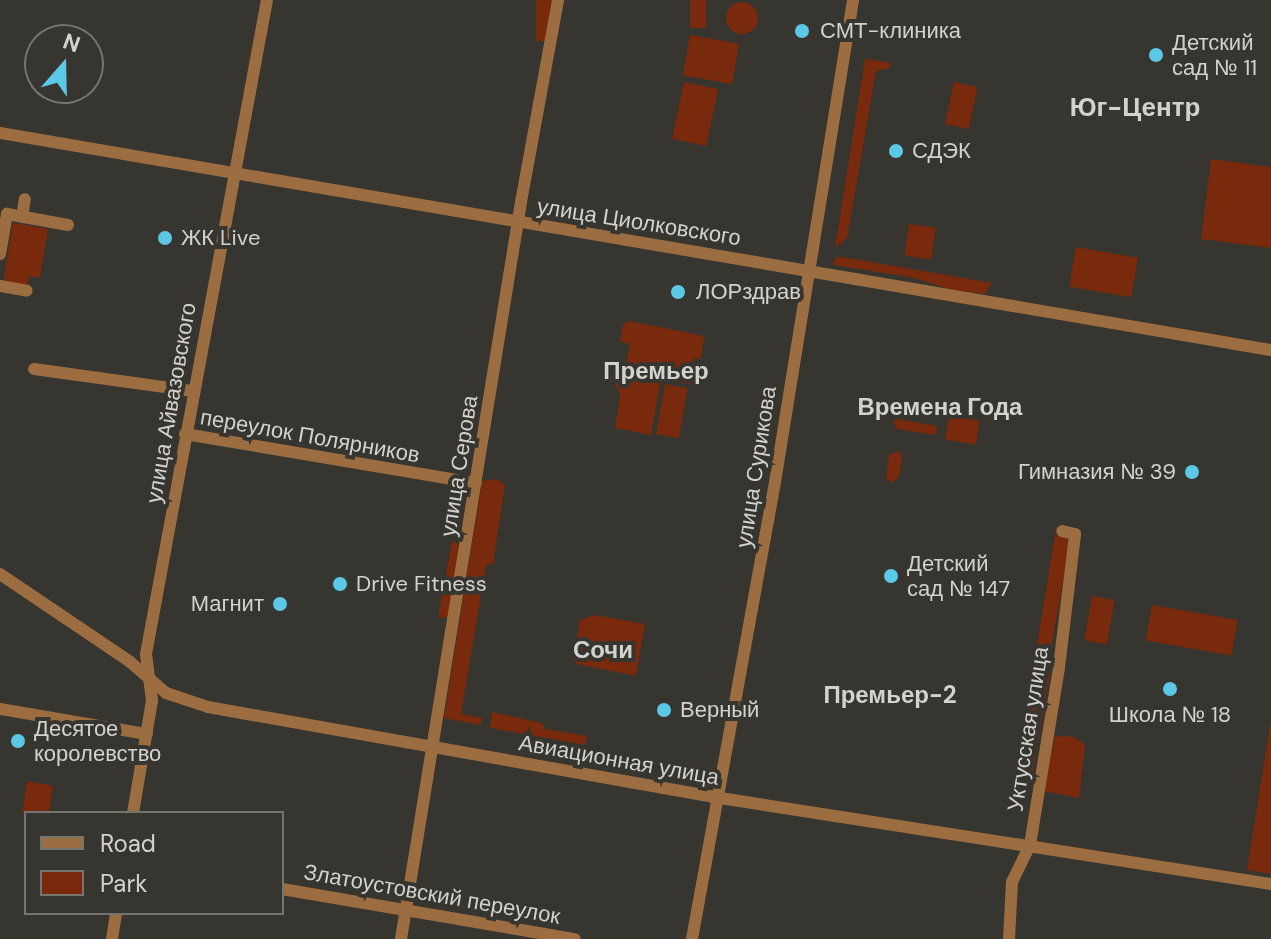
<!DOCTYPE html>
<meta charset="utf-8">
<style>
body{margin:0}
#map{position:relative;width:1271px;height:939px;overflow:hidden;background:#37352f;font-family:"DM Sans",sans-serif}
div>[style]{position:absolute}
.green>*{inset:0;background:#79290c;transform-origin:0 0}
.round{border-radius:50%}
.minor>*{height:12px;margin:-6px;padding:0 6px;transform-origin:6px;border-radius:6px;background:#9b6d41}
.dots>*{width:22px;height:22px;translate:-50% -50%;box-sizing:border-box;border:4px solid #37352f;border-radius:50%}
span{translate:-50% -50%;white-space:nowrap;text-align:center;line-height:1.15;-webkit-text-stroke:8px #37352f;paint-order:stroke}
.poi-label{font-size:22px;color:#d3d2ce}
.left{translate:0 -50%;text-align:left}
.right{translate:-100% -50%;text-align:right}
.street-label{font-size:22px;color:#d3d2ce}
.neighbourhood-label{font-size:24px;color:#d3d2ce;font-weight:700}
.quarter-label{font-size:26px;color:#d3d2ce;font-weight:700}
.legend{position:absolute;left:24px;top:811px;width:260px;height:104px;box-sizing:border-box;background:#37352f;border:2px solid #75746f;margin:0;padding:10px 14px;list-style:none;font-size:24px;color:#d3d2ce}
.legend li{display:flex;align-items:center;gap:16px;height:40px}
.legend b{width:40px;border:2px solid #75746f}
.north{position:absolute;left:24px;top:24px;width:80px;height:80px;box-sizing:border-box;background:#37352f;border:2px solid #75746f;border-radius:50%;rotate:20deg;font-size:22px;font-weight:700;line-height:32px;text-align:center;color:#d3d2ce}
.north::after{content:'';display:block;margin:auto;width:28px;height:36px;background:#5bc8e6;clip-path:polygon(50% 0,100% 100%,50% 72%,0 100%)}
</style>
<div id="map">
<div class="green">
<div style="left:536px;top:0;width:16px;height:41px"></div>
<div style="left:690px;top:0;width:16px;height:28px"></div>
<div class="round" style="left:726px;top:2px;width:32px;height:32px"></div>
<div style="left:690px;top:35px;width:50px;height:41px;rotate:10deg"></div>
<div style="clip-path:polygon(865px 59px,891px 63px,890px 68px,876px 71px,847px 238px,835px 248px)"></div>
<div style="left:684px;top:82px;width:35px;height:58px;rotate:12deg"></div>
<div style="left:954px;top:82px;width:24px;height:43px;rotate:12deg"></div>
<div style="clip-path:polygon(1211px 159px,1271px 167px,1271px 248px,1201px 239px)"></div>
<div style="clip-path:polygon(13px 223px,48px 229px,40px 278px,29px 276px,27px 288px,3px 284px)"></div>
<div style="left:909px;top:224px;width:27px;height:32px;rotate:8deg"></div>
<div style="left:1076px;top:247px;width:63px;height:40px;rotate:10deg"></div>
<div style="clip-path:polygon(842px 257px,992px 283px,985px 294px,953px 290px,910px 277px,833px 265px,835px 258px)"></div>
<div style="clip-path:polygon(629px 321px,704px 336px,701px 359px,694px 358px,691px 372px,698px 374px,696px 385px,661px 379px,651px 435px,615px 428px,620px 395px,614px 380px,617px 363px,626px 364px,630px 344px,620px 342px,623px 325px)"></div>
<div style="left:665px;top:384px;width:23px;height:51px;rotate:10deg"></div>
<div style="left:949px;top:416px;width:31px;height:24px;rotate:9deg"></div>
<div style="clip-path:polygon(897px 419px,937px 426px,936px 435px,897px 429px,893px 422px)"></div>
<div style="clip-path:polygon(899px 451px,902px 457px,899px 477px,892px 483px,886px 478px,889px 455px)"></div>
<div style="clip-path:polygon(496px 479px,505px 485px,493px 564px,486px 565px,461px 714px,482px 718px,481px 725px,444px 718px,482px 481px)"></div>
<div style="clip-path:polygon(1055px 534px,1067px 538px,1069px 546px,1049px 660px,1035px 658px)"></div>
<div style="clip-path:polygon(452px 541px,461px 546px,450px 617px,438px 618px)"></div>
<div style="left:1092px;top:596px;width:23px;height:45px;rotate:10deg"></div>
<div style="left:1152px;top:605px;width:87px;height:36px;rotate:10deg"></div>
<div style="clip-path:polygon(594px 615px,645px 624px,636px 676px,577px 664px,573px 660px,580px 620px)"></div>
<div style="clip-path:polygon(1032px 670px,1050px 673px,1030px 787px,1015px 782px)"></div>
<div style="clip-path:polygon(492px 712px,542px 723px,545px 729px,587px 736px,585px 745px,490px 728px)"></div>
<div style="clip-path:polygon(1271px 719px,1271px 874px,1247px 870px)"></div>
<div style="clip-path:polygon(1055px 736px,1074px 737px,1085px 745px,1079px 798px,1043px 791px)"></div>
<div style="clip-path:polygon(27px 781px,53px 786px,49px 813px,22px 813px)"></div>
</div>
<div class="minor">
<div style="left:0;top:133px;width:1289px;rotate:9.69deg"></div>
<div style="left:22px;top:217px;width:18px;rotate:-81deg"></div>
<div style="left:0;top:254px;width:41px;rotate:-80.1deg"></div>
<div style="left:7px;top:214px;width:62px;rotate:10.2deg"></div>
<div style="left:0;top:286px;width:27px;rotate:10deg"></div>
<div style="left:34px;top:369px;width:161px;rotate:7.9deg"></div>
<div style="left:185px;top:434px;width:295px;rotate:9.6deg"></div>
<div style="left:0;top:574px;width:156px;rotate:34deg"></div>
<div style="left:129px;top:661px;width:49px;rotate:40.9deg"></div>
<div style="left:166px;top:693px;width:44px;rotate:18.4deg"></div>
<div style="left:208px;top:707px;width:520px;rotate:10.08deg"></div>
<div style="left:720px;top:798px;width:558px;rotate:8.87deg"></div>
<div style="left:0;top:709px;width:149px;rotate:9.7deg"></div>
<div style="left:133px;top:813px;width:114px;rotate:-80.4deg"></div>
<div style="left:152px;top:701px;width:47px;rotate:-97.3deg"></div>
<div style="left:146px;top:654px;width:665px;rotate:-79.52deg"></div>
<div style="left:282px;top:889px;width:297px;rotate:9.7deg"></div>
<div style="left:112px;top:939px;width:26px;rotate:-81deg"></div>
<div style="left:401px;top:939px;width:747px;rotate:-80.75deg"></div>
<div style="left:521px;top:202px;width:205px;rotate:-79.6deg"></div>
<div style="left:692px;top:939px;width:464px;rotate:-79.7deg"></div>
<div style="left:775px;top:482px;width:488px;rotate:-80.8deg"></div>
<div style="left:1009px;top:939px;width:57px;rotate:-87deg"></div>
<div style="left:1012px;top:882px;width:41px;rotate:-64.1deg"></div>
<div style="left:1030px;top:845px;width:180px;rotate:-80.7deg"></div>
<div style="left:1059px;top:667px;width:134px;rotate:-83.1deg"></div>
<div style="left:1075px;top:534px;width:13px;rotate:-167deg"></div>
</div>
<div class="dots">
<div style="left:802px;top:31px;background:#5bc8e6"></div>
<div style="left:1156px;top:55px;background:#5bc8e6"></div>
<div style="left:896px;top:151px;background:#5bc8e6"></div>
<div style="left:165px;top:238px;background:#5bc8e6"></div>
<div style="left:678px;top:292px;background:#5bc8e6"></div>
<div style="left:1192px;top:472px;background:#5bc8e6"></div>
<div style="left:891px;top:576px;background:#5bc8e6"></div>
<div style="left:340px;top:584px;background:#5bc8e6"></div>
<div style="left:280px;top:604px;background:#5bc8e6"></div>
<div style="left:1170px;top:689px;background:#5bc8e6"></div>
<div style="left:664px;top:710px;background:#5bc8e6"></div>
<div style="left:18px;top:741px;background:#5bc8e6"></div>
</div>
<div class="poi-label">
<span class="left" style="left:820px;top:31px">СМТ-клиника</span>
<span class="left" style="left:1172px;top:55px">Детский<br>сад № 11</span>
<span class="left" style="left:912px;top:151px">СДЭК</span>
<span class="left" style="left:181px;top:238px">ЖК Live</span>
<span class="left" style="left:696px;top:292px">ЛОРздрав</span>
<span class="right" style="left:1176px;top:472px">Гимназия № 39</span>
<span class="left" style="left:907px;top:576px">Детский<br>сад № 147</span>
<span class="left" style="left:356px;top:584px">Drive Fitness</span>
<span class="right" style="left:264px;top:604px">Магнит</span>
<span class="left" style="left:680px;top:710px">Верный</span>
<span style="left:1170px;top:715px">Школа № 18</span>
<span class="left" style="left:34px;top:741px">Десятое<br>королевство</span>
</div>
<div class="street-label">
<span style="left:639px;top:222px;rotate:9deg">улица Циолковского</span>
<span style="left:171px;top:403px;rotate:-80deg">улица Айвазовского</span>
<span style="left:310px;top:436px;rotate:10deg">переулок Полярников</span>
<span style="left:459px;top:466px;rotate:-81deg">улица Серова</span>
<span style="left:756px;top:467px;rotate:-81deg">улица Сурикова</span>
<span style="left:1028px;top:729px;rotate:-81deg">Уктусская улица</span>
<span style="left:619px;top:760px;rotate:10deg">Авиационная улица</span>
<span style="left:432px;top:894px;rotate:10deg">Златоустовский переулок</span>
</div>
<div class="neighbourhood-label">
<span style="left:656px;top:371px">Премьер</span>
<span style="left:940px;top:407px">Времена Года</span>
<span style="left:603px;top:650px">Сочи</span>
<span style="left:890px;top:695px">Премьер-2</span>
</div>
<div class="quarter-label">
<span style="left:1135px;top:108px">Юг-Центр</span>
</div>
<ul class="legend">
<li><b style="height:10px;background:#9b6d41"></b>Road</li>
<li><b style="height:22px;background:#79290c"></b>Park</li>
</ul>
<div class="north">N</div>
</div>
